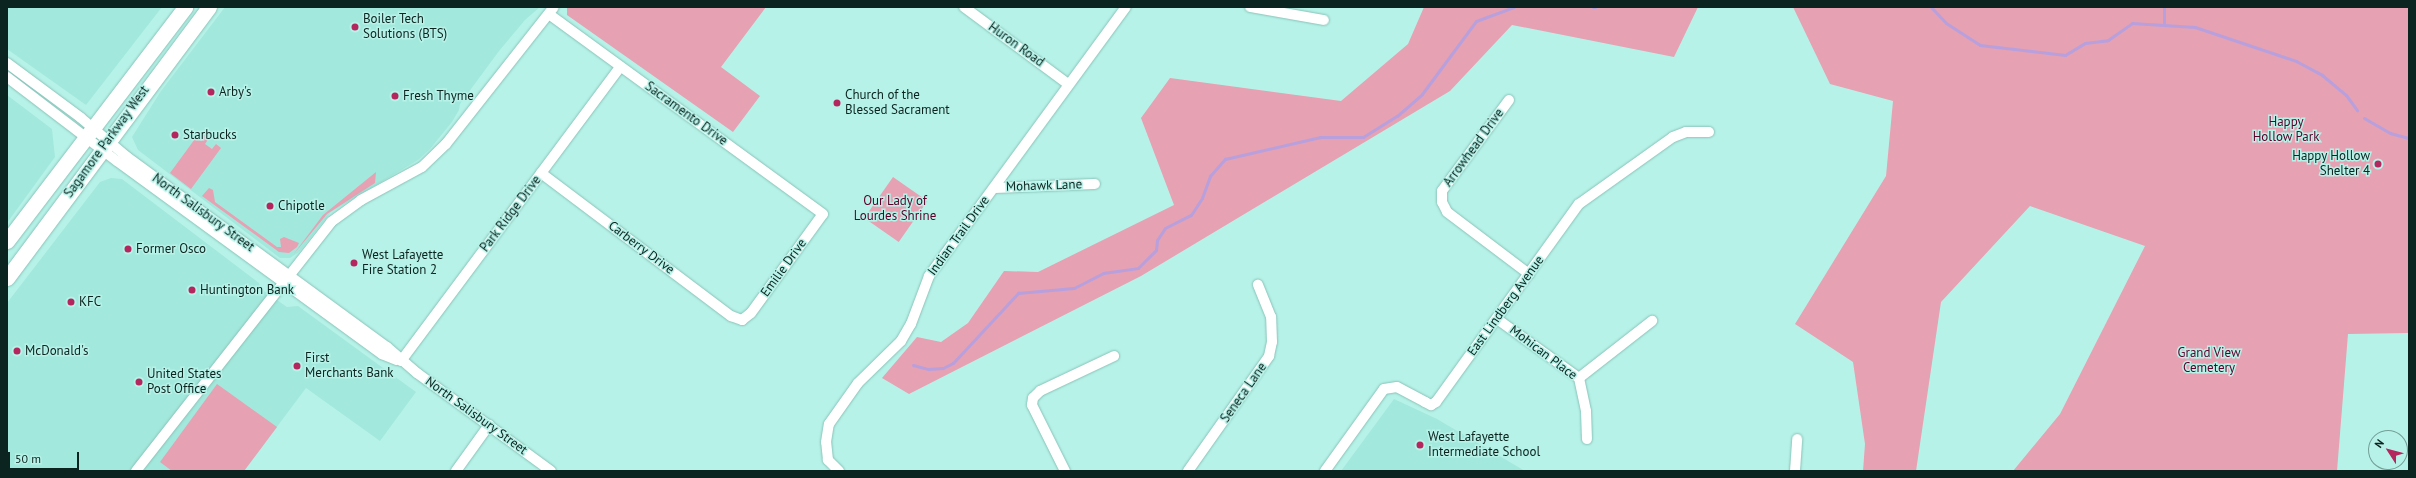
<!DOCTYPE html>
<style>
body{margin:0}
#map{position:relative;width:2416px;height:478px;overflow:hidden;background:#b7f2e8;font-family:"PT Sans",sans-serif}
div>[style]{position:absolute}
.built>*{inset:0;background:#a3e8dc}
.green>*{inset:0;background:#e6a1b3;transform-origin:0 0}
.stream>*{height:3px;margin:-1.5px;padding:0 1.5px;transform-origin:1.5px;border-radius:1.5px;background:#b8a0dd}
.roads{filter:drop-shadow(0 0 1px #89c3b9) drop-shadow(0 0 1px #89c3b9)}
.minor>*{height:10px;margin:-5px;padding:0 5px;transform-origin:5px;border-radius:5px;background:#fff}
.highway>*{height:15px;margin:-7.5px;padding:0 7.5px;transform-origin:7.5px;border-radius:7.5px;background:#fff}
.dots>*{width:11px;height:11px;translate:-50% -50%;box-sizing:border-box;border:2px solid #b7f2e8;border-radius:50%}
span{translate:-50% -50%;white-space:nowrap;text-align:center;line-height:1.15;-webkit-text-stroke:3px #b7f2e8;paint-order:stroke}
.poi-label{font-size:13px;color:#0c2420}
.left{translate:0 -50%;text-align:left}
.right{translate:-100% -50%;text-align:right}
.street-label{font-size:13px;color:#0c2420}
.park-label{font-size:13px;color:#5a0229}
.frame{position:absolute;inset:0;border:8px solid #0c2420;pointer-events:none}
.north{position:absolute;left:2368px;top:430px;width:40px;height:40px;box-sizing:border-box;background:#b7f2e8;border:1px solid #73a098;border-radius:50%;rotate:306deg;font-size:11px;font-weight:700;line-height:16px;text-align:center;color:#0c2420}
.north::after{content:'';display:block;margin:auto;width:14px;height:18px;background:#b3265e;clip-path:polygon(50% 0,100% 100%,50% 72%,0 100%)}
.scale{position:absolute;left:8px;top:452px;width:71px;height:18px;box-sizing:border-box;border:2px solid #0c2420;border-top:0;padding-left:5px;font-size:12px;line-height:14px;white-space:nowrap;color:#0c2420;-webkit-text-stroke:3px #b7f2e8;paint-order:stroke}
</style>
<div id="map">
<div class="built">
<div style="clip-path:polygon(7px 7px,162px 7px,86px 105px,7px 49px)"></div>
<div style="clip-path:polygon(225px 7px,540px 7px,525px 20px,499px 51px,460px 104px,459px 110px,452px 122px,430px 149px,418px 160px,331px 212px,299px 252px,290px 258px,280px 258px,138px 150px,132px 137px,161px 91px)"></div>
<div style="clip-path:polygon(7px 95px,52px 129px,55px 157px,7px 223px)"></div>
<div style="clip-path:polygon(111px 178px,122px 179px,259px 283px,261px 289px,287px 307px,298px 306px,416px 392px,380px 441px,306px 388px,244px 471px,7px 471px,7px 303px,100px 182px)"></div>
<div style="clip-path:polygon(1394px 399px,1437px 419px,1525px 471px,1341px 471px)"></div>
</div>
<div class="green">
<div style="clip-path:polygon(567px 7px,766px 7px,721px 67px,760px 96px,733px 132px,567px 15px)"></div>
<div style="clip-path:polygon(1424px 7px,1698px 7px,1674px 57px,1512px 25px,1450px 91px,1141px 276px,909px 394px,882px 378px,917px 337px,941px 342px,968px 323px,1004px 271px,1038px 272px,1174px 205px,1141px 118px,1170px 78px,1341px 101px,1408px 44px)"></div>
<div style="clip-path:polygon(1793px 7px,2409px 7px,2409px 333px,2348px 334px,2337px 471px,2013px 471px,2060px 414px,2145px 246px,2030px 206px,1941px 302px,1916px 471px,1863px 471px,1865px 444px,1853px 362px,1795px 324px,1886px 176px,1893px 101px,1830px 84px)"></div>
<div style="clip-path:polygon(200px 132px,209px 138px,205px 144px,212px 149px,216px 144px,221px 148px,191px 189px,170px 173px)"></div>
<div style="clip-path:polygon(376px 172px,375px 183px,327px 214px,293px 255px,323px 215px)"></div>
<div style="left:893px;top:177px;width:42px;height:50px;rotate:35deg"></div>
<div style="clip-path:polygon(209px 188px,213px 190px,215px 202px,277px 247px,281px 247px,280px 239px,284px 237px,299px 243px,297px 247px,289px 253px,279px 252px,202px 196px)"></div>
<div style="clip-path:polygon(217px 384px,277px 427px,244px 471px,172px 471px,160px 462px)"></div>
</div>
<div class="stream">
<div style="left:1593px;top:7px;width:2px"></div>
<div style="left:1931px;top:7px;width:22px;rotate:47deg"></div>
<div style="left:1946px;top:23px;width:40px;rotate:32.9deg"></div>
<div style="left:1980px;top:45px;width:86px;rotate:6.7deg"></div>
<div style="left:2065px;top:55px;width:23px;rotate:-31deg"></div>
<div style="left:2085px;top:43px;width:23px;rotate:-7deg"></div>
<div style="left:2108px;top:40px;width:29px;rotate:-35deg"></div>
<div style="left:2132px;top:23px;width:63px;rotate:3.6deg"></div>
<div style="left:2195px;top:27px;width:107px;rotate:18.6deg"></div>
<div style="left:2296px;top:61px;width:30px;rotate:28deg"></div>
<div style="left:2322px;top:75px;width:31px;rotate:40deg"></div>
<div style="left:2346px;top:95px;width:19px;rotate:54deg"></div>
<div style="left:2164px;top:24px;width:17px;rotate:-90deg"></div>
<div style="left:2364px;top:118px;width:30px;rotate:30deg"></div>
<div style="left:2390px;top:133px;width:20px;rotate:15deg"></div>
<div style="left:913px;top:365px;width:16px;rotate:15deg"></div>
<div style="left:928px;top:369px;width:15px;rotate:-4deg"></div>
<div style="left:943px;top:368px;width:11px;rotate:-27deg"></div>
<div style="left:953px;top:363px;width:96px;rotate:-47.1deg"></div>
<div style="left:1018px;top:293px;width:56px;rotate:-5.1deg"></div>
<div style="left:1074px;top:288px;width:33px;rotate:-27deg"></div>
<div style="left:1103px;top:273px;width:35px;rotate:-8deg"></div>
<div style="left:1138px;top:268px;width:25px;rotate:-45deg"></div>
<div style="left:1156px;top:250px;width:10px;rotate:-84deg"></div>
<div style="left:1157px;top:240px;width:14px;rotate:-56deg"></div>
<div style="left:1165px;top:228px;width:29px;rotate:-27deg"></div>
<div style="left:1191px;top:215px;width:20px;rotate:-57deg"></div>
<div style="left:1202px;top:198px;width:23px;rotate:-70deg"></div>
<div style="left:1210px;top:176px;width:23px;rotate:-49deg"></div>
<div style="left:1225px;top:159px;width:98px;rotate:-13deg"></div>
<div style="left:1320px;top:137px;width:43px"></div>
<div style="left:1363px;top:137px;width:40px;rotate:-32deg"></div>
<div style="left:1397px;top:116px;width:33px;rotate:-41deg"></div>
<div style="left:1422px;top:94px;width:91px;rotate:-53.5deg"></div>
<div style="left:1476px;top:21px;width:40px;rotate:-20.2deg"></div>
</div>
<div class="roads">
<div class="minor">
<div style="left:964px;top:7px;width:129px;rotate:36.5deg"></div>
<div style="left:1250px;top:7px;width:75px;rotate:10deg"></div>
<div style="left:7px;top:63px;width:92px;rotate:36.6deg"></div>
<div style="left:81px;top:118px;width:60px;rotate:40.3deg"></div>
<div style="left:127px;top:157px;width:322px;rotate:36.2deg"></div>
<div style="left:387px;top:347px;width:40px;rotate:41deg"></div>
<div style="left:417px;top:373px;width:166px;rotate:36.2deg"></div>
<div style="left:7px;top:77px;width:138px;rotate:37.4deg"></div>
<div style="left:117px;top:161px;width:328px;rotate:36.1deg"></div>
<div style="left:382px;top:354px;width:16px;rotate:22deg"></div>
<div style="left:1509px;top:100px;width:113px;rotate:126.4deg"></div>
<div style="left:1442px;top:191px;width:11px;rotate:90deg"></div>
<div style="left:1442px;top:202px;width:11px;rotate:63deg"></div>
<div style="left:1447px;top:212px;width:103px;rotate:37.1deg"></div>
<div style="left:541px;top:173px;width:238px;rotate:37deg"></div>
<div style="left:731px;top:316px;width:12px;rotate:20deg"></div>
<div style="left:742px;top:320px;width:11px;rotate:-38deg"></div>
<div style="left:751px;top:313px;width:122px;rotate:-54deg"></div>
<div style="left:823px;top:214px;width:339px;rotate:-143.9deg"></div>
<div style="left:994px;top:188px;width:101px;rotate:-2.3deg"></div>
<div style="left:1497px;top:319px;width:101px;rotate:35.7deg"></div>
<div style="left:1579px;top:378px;width:34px;rotate:78deg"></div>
<div style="left:1586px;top:411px;width:28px;rotate:88deg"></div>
<div style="left:401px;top:361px;width:367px;rotate:-53.3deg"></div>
<div style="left:1579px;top:378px;width:93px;rotate:-38deg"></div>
<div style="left:136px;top:471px;width:316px;rotate:-51.9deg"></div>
<div style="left:331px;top:222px;width:37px;rotate:-36deg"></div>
<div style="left:361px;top:200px;width:69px;rotate:-28.4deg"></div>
<div style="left:422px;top:167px;width:33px;rotate:-44deg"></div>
<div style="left:446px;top:144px;width:174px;rotate:-51.8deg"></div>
<div style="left:456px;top:471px;width:57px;rotate:-54.3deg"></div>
<div style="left:839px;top:471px;width:16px;rotate:-135deg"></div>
<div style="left:828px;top:460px;width:18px;rotate:-96deg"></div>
<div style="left:826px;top:442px;width:18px;rotate:-81deg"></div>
<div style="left:829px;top:424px;width:50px;rotate:-54.7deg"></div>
<div style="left:858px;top:383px;width:60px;rotate:-44.3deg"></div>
<div style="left:901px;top:341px;width:20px;rotate:-60deg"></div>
<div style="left:911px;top:324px;width:51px;rotate:-69.4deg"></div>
<div style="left:929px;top:276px;width:333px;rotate:-53.8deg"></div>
<div style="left:1065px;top:471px;width:74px;rotate:-116.6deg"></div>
<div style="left:1032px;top:405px;width:7px;rotate:-82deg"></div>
<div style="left:1033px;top:398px;width:10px;rotate:-45deg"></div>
<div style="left:1040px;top:391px;width:82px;rotate:-25.3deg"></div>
<div style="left:1188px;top:471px;width:141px;rotate:-54.8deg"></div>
<div style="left:1269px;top:356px;width:14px;rotate:-78deg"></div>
<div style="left:1272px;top:342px;width:25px;rotate:-92deg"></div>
<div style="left:1271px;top:317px;width:35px;rotate:-112deg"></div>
<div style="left:1325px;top:471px;width:101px;rotate:-54.3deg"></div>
<div style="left:1384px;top:389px;width:13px;rotate:-9deg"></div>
<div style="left:1397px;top:387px;width:32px;rotate:28deg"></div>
<div style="left:1425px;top:402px;width:7px;rotate:27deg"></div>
<div style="left:1431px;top:405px;width:6px;rotate:-31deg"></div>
<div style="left:1436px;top:402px;width:244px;rotate:-54.2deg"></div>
<div style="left:1579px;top:204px;width:115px;rotate:-35.5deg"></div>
<div style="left:1673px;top:137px;width:14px;rotate:-21deg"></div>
<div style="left:1686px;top:132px;width:23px"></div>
<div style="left:1795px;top:471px;width:32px;rotate:-86deg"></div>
</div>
<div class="highway">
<div style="left:7px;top:241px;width:294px;rotate:-52.7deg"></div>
<div style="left:7px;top:278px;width:338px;rotate:-53.3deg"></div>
</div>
</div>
<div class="dots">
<div style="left:355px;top:27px;background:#b3265e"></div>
<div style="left:211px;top:92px;background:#b3265e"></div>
<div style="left:395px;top:96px;background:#b3265e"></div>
<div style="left:837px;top:103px;background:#b3265e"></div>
<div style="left:175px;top:135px;background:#b3265e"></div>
<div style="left:2378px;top:164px;background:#b3265e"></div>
<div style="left:270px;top:206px;background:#b3265e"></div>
<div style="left:128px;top:249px;background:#b3265e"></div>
<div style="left:354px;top:263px;background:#b3265e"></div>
<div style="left:192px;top:290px;background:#b3265e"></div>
<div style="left:71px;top:302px;background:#b3265e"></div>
<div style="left:17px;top:351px;background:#b3265e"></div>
<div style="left:297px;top:366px;background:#b3265e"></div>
<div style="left:139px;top:382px;background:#b3265e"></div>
<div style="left:1420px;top:445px;background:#b3265e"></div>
</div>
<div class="poi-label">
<span class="left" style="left:363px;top:27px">Boiler Tech<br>Solutions (BTS)</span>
<span class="left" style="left:219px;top:92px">Arby's</span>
<span class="left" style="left:403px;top:96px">Fresh Thyme</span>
<span class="left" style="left:845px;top:103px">Church of the<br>Blessed Sacrament</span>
<span class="left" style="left:183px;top:135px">Starbucks</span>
<span class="right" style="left:2370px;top:164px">Happy Hollow<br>Shelter 4</span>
<span class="left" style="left:278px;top:206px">Chipotle</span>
<span class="left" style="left:136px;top:249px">Former Osco</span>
<span class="left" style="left:362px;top:263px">West Lafayette<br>Fire Station 2</span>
<span class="left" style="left:200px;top:290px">Huntington Bank</span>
<span class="left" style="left:79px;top:302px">KFC</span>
<span class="left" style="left:25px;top:351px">McDonald's</span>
<span class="left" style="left:305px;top:366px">First<br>Merchants Bank</span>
<span class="left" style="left:147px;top:382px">United States<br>Post Office</span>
<span class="left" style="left:1428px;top:445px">West Lafayette<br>Intermediate School</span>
</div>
<div class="street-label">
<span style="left:1016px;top:45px;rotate:36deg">Huron Road</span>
<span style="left:686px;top:114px;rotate:36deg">Sacramento Drive</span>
<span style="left:107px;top:142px;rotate:-54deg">Sagamore Parkway West</span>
<span style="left:1474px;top:148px;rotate:-54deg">Arrowhead Drive</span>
<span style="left:1044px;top:186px;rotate:-2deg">Mohawk Lane</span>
<span style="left:203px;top:213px;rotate:36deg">North Salisbury Street</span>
<span style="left:511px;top:214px;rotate:-53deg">Park Ridge Drive</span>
<span style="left:959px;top:236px;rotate:-54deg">Indian Trail Drive</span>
<span style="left:641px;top:248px;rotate:37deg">Carberry Drive</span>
<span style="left:784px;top:268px;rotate:-54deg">Emilie Drive</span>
<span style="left:1506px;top:306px;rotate:-54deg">East Lindberg Avenue</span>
<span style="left:1543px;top:353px;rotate:37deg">Mohican Place</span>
<span style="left:1244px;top:393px;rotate:-55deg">Seneca Lane</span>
<span style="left:476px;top:416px;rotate:36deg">North Salisbury Street</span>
</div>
<div class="park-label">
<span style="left:2286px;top:130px">Happy<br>Hollow Park</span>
<span style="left:895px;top:209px">Our Lady of<br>Lourdes Shrine</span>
<span style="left:2209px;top:361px">Grand View<br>Cemetery</span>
</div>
<div class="frame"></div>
<div class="north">N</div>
<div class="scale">50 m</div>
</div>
